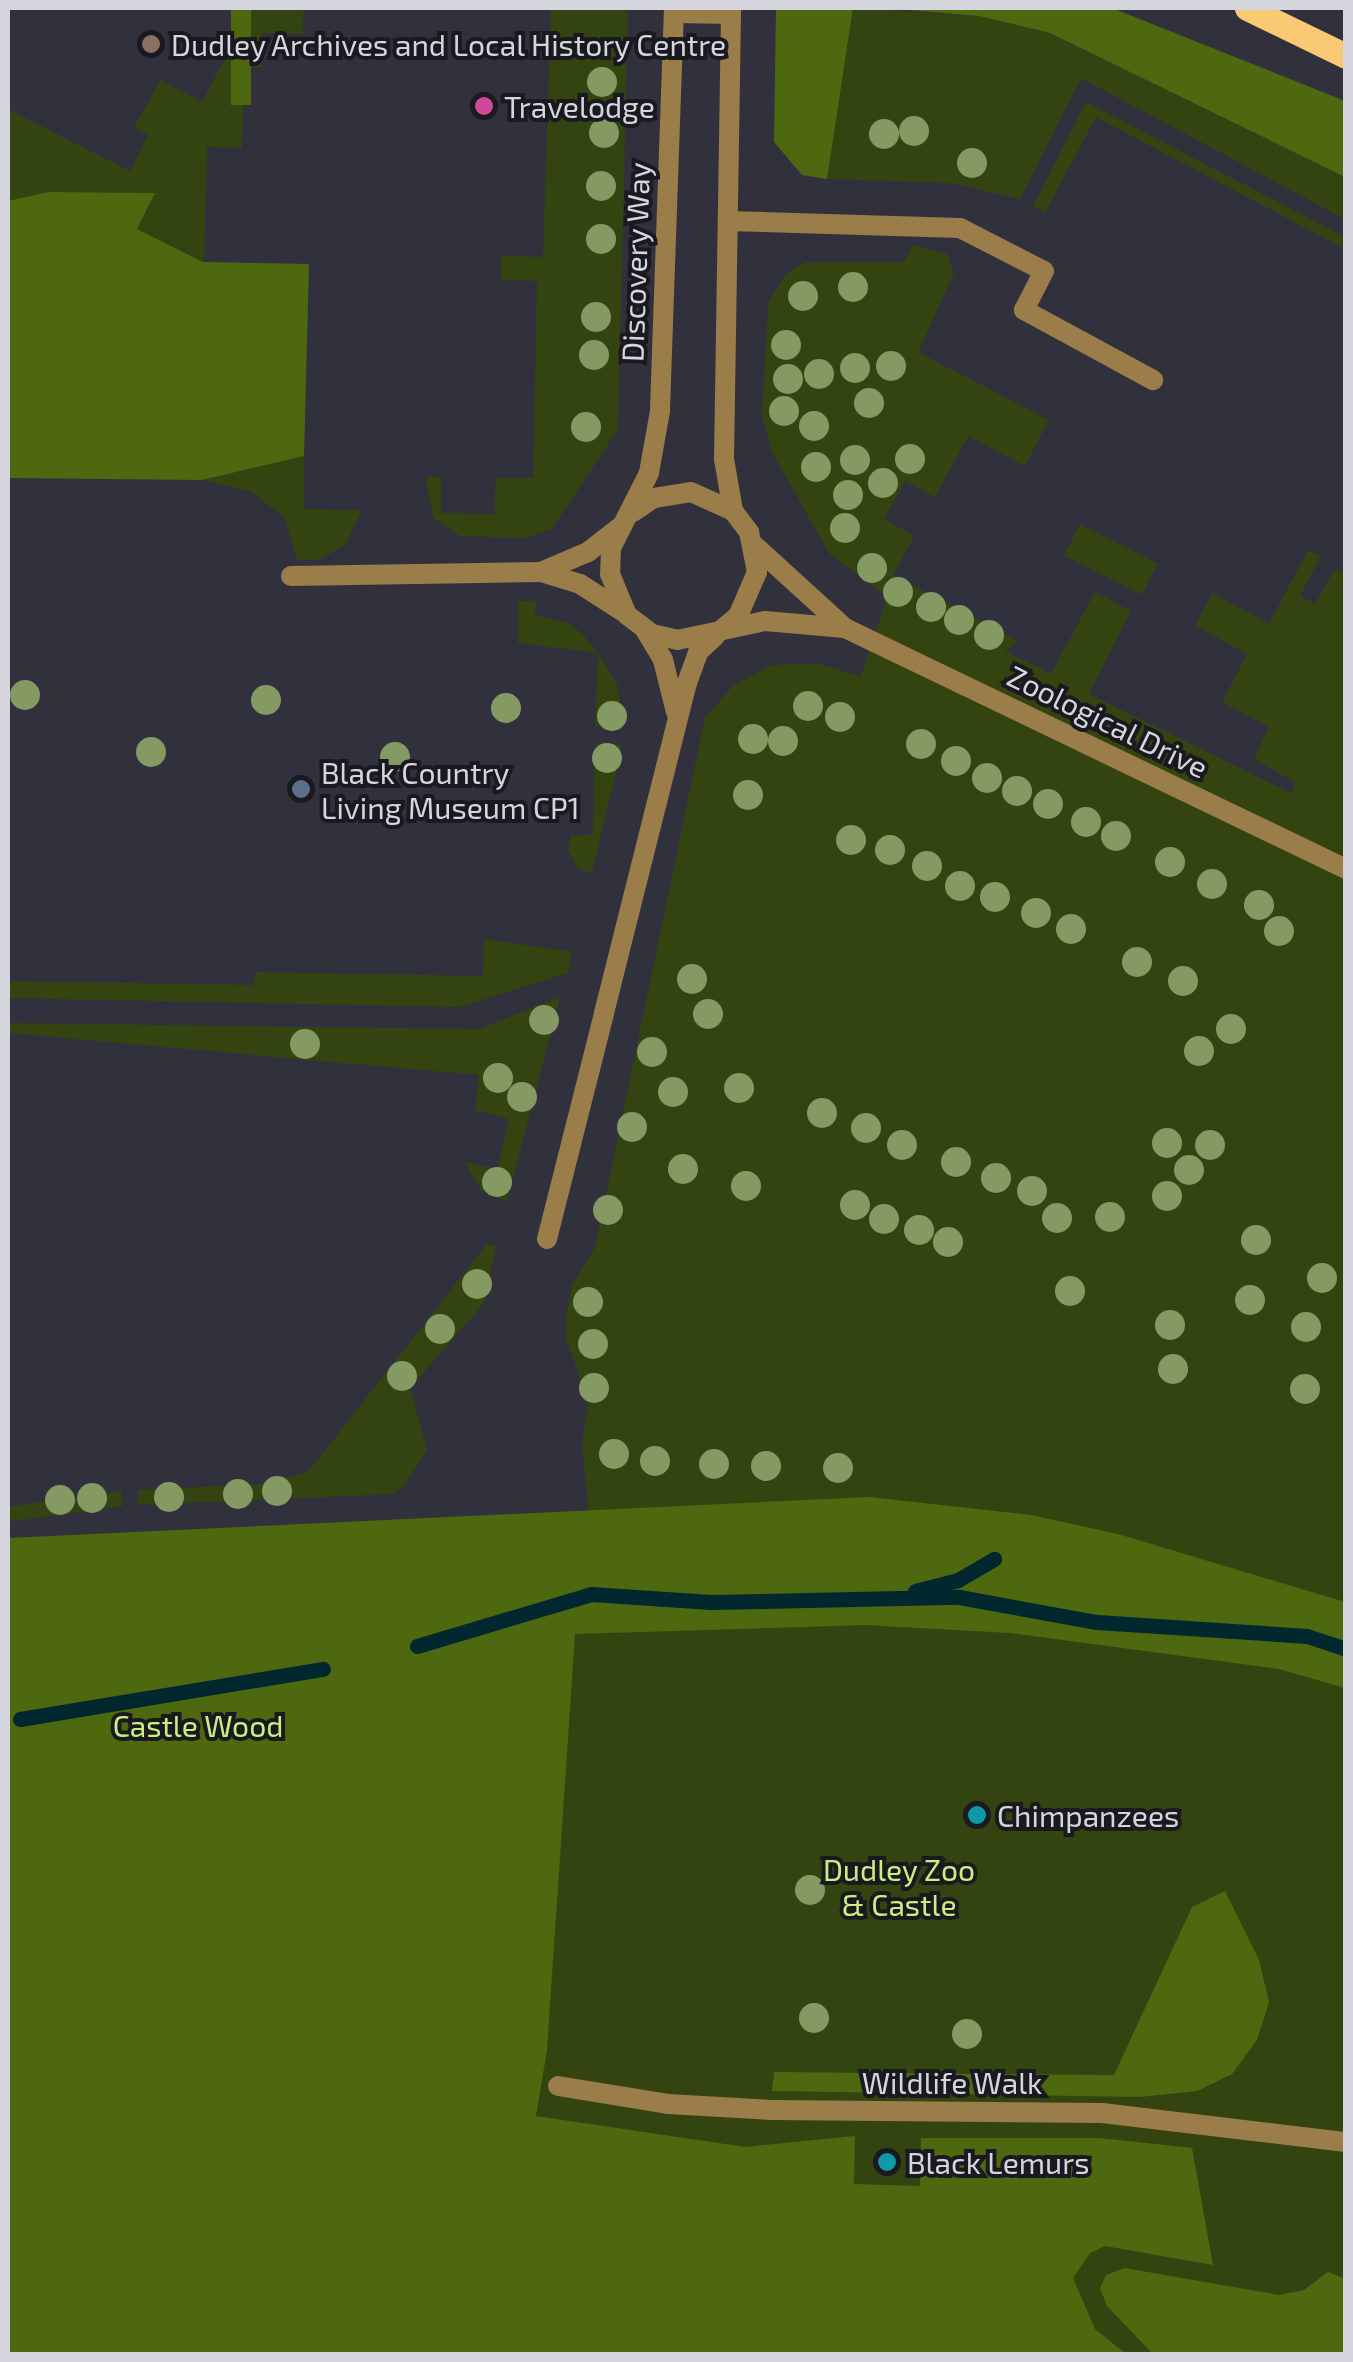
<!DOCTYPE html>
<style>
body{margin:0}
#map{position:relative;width:1353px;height:2362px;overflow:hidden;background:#31313d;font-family:"Exo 2",sans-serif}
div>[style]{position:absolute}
.green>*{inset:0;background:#344411;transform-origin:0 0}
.forest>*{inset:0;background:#4e680f;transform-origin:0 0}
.stream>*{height:15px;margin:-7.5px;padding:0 7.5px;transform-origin:7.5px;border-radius:7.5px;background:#00282e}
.lane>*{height:20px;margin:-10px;padding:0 10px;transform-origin:10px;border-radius:10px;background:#9a7d49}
.street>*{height:20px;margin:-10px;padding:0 10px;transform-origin:10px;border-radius:10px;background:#9a7d49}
.primary>*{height:25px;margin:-12.5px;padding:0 12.5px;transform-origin:12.5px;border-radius:12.5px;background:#f9c973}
.trees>*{width:30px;height:30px;margin:-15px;border-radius:50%;background:#849a62}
.dots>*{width:28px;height:28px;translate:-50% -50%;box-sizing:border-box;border:5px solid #19191f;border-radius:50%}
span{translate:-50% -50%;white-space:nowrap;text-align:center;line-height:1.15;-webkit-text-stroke:8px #19191f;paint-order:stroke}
.poi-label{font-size:30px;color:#d5d5dd}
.left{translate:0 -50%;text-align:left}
.street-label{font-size:30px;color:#d5d5dd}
.park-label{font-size:30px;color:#c8ef81}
.frame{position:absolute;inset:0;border:10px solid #d5d5dd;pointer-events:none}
</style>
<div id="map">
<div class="green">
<div style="clip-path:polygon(251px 8px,304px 8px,302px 34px,262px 33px,261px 67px,244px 67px,242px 148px,207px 147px,204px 262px,137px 229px,154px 193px,48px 192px,8px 201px,8px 109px,130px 171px,148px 135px,134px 128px,160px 80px,202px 102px)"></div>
<div style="clip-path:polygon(551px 8px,628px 8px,618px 429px,552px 529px,526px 538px,460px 536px,433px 518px,426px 477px,441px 477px,441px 513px,494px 514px,496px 478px,533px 478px,537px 281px,501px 280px,501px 256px,543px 257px)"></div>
<div style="clip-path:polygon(853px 8px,979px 16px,1050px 33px,1345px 177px,1345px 219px,1081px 78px,1020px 199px,952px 183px,827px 179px)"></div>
<div style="clip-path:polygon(1086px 102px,1345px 237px,1345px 249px,1096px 117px,1045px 213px,1033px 207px)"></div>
<div style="clip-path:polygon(913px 245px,947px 254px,954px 273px,918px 352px,1049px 420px,1025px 466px,968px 436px,935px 497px,905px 481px,884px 519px,914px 536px,893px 575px,1018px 641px,1005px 651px,1051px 674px,1095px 592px,1131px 611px,1089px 694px,1291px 793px,1295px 782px,1254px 759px,1269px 727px,1222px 702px,1247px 654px,1195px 625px,1213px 593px,1269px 624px,1308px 550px,1321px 556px,1300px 596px,1315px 604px,1335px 569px,1345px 575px,1345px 2354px,8px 2354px,8px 1721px,593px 1558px,582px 1443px,589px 1402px,566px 1339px,566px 1315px,572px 1285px,595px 1248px,705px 717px,734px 685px,772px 665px,818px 664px,861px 676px,887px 597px,829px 553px,772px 452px,762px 416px,768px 303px,786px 274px,805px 262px,904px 262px)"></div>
<div style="clip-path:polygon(304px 456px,304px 509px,362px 510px,345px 545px,319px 560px,297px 560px,285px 518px,252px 492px,202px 480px)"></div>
<div style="left:1080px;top:524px;width:87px;height:35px;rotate:27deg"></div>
<div style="clip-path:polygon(518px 601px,537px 601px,534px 615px,571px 624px,584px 636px,598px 653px,617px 684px,624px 726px,595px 726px,598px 653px,518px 643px)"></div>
<div style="clip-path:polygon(595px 744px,622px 745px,592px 873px,578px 869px,568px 850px,570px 836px,593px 834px)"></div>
<div style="clip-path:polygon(484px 939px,572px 952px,568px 973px,459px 1007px,8px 998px,8px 981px,254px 985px,255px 972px,483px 976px)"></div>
<div style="clip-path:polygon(560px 997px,507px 1201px,481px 1190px,465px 1162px,497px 1169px,509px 1119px,475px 1110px,479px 1075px,8px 1033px,8px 1023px,479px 1029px)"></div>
<div style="clip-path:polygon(487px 1244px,496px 1246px,484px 1303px,410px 1388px,427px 1450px,403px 1487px,392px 1494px,138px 1505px,138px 1490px,264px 1484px,308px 1472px)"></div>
<div style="left:121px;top:1491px;width:15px;height:113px;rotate:82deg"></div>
</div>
<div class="forest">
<div style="left:231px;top:8px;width:20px;height:97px"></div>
<div style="clip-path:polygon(776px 8px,853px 8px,827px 179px,802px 175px,774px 142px)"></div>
<div style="clip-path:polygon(885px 8px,1112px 8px,1345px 101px,1345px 177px,1050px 33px,979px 16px)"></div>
<div style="clip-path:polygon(48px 192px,155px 193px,137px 229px,203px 262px,309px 264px,304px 456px,202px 480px,8px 478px,8px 201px)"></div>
<div style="clip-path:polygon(869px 1497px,1031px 1515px,1118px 1534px,1345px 1602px,1345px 1688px,1279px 1669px,1010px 1633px,865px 1625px,575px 1634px,547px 2050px,536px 2116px,745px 2147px,855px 2136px,854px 2184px,920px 2186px,921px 2138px,1100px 2138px,1192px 2148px,1213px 2265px,1105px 2246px,1090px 2253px,1073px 2278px,1095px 2329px,1126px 2354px,8px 2354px,8px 1538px)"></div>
<div style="clip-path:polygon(1225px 1891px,1259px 1960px,1269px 2002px,1257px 2040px,1232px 2074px,1197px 2091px,1140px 2097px,772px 2091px,774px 2072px,1114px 2075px,1192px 1907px)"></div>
<div style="clip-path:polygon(1125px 2268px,1279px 2295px,1304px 2290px,1328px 2272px,1345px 2279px,1345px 2354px,1153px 2354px,1107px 2306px,1100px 2288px,1106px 2275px)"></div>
</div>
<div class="stream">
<div style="left:915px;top:1591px;width:44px;rotate:-14.3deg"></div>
<div style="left:958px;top:1580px;width:42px;rotate:-30.3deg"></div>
<div style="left:417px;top:1646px;width:182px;rotate:-16.6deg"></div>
<div style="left:591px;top:1594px;width:120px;rotate:3.8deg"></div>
<div style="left:711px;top:1602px;width:248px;rotate:-1.2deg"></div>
<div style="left:959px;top:1597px;width:140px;rotate:10.3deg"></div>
<div style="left:1097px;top:1622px;width:210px;rotate:3.8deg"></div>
<div style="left:1307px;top:1636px;width:41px;rotate:18.4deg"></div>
<div style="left:20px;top:1719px;width:307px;rotate:-9.4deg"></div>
</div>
<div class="lane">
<div style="left:728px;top:221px;width:232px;rotate:1.7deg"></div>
<div style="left:960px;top:228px;width:94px;rotate:27.1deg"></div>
<div style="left:1044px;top:271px;width:44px;rotate:117.1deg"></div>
<div style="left:1024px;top:310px;width:147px;rotate:28.5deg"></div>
<div style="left:547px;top:1239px;width:233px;rotate:-75.8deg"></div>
</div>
<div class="street">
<div style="left:674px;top:8px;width:403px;rotate:92deg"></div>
<div style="left:660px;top:411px;width:63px;rotate:100.1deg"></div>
<div style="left:649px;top:473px;width:84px;rotate:116.9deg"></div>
<div style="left:611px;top:548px;width:26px;rotate:92deg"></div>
<div style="left:610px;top:574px;width:44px;rotate:67.5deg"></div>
<div style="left:627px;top:615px;width:31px;rotate:37deg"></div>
<div style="left:652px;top:634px;width:26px;rotate:13deg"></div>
<div style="left:677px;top:640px;width:44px;rotate:-11.8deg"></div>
<div style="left:720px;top:631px;width:23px;rotate:-40deg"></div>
<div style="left:738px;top:616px;width:48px;rotate:-66.6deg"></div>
<div style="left:757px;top:572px;width:41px;rotate:-101.3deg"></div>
<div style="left:749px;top:532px;width:26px;rotate:-127deg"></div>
<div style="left:733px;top:511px;width:53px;rotate:-99.8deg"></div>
<div style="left:724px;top:459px;width:451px;rotate:-89.1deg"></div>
<div style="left:674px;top:13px;width:57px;rotate:1deg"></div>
<div style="left:633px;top:512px;width:25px;rotate:-34deg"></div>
<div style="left:654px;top:498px;width:37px;rotate:-9deg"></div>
<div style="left:691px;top:492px;width:46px;rotate:24.3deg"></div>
<div style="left:755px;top:546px;width:122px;rotate:42.3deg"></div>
<div style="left:845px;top:628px;width:556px;rotate:25.69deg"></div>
<div style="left:541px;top:572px;width:51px;rotate:-23.1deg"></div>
<div style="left:588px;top:552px;width:39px;rotate:-38deg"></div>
<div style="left:291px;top:576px;width:250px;rotate:-0.9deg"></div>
<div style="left:541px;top:572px;width:41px;rotate:17.1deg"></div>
<div style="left:580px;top:584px;width:50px;rotate:32.7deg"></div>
<div style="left:644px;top:628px;width:37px;rotate:59deg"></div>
<div style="left:663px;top:660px;width:54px;rotate:76deg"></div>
<div style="left:723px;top:630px;width:43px;rotate:-12.1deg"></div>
<div style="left:765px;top:621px;width:80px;rotate:5deg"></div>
<div style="left:604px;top:1013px;width:340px;rotate:-75.9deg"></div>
<div style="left:687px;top:683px;width:33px;rotate:-70deg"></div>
<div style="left:698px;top:652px;width:23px;rotate:-43deg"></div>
<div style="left:558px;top:2086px;width:111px;rotate:9.3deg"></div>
<div style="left:668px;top:2104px;width:104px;rotate:3.3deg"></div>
<div style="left:772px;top:2110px;width:330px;rotate:0.5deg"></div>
<div style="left:1102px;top:2113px;width:246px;rotate:6.8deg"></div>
</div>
<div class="primary">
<div style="left:1247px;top:8px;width:110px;rotate:25.9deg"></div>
</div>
<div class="trees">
<div style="left:602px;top:82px"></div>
<div style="left:914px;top:131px"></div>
<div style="left:604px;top:133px"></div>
<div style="left:884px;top:134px"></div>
<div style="left:972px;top:163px"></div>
<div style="left:601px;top:186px"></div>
<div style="left:601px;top:239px"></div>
<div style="left:853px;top:287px"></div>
<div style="left:803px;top:296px"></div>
<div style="left:596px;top:317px"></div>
<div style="left:786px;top:345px"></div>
<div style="left:594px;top:355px"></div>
<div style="left:891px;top:366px"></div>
<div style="left:855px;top:368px"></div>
<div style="left:819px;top:374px"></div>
<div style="left:788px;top:379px"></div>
<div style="left:869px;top:403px"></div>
<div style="left:784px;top:411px"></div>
<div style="left:814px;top:426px"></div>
<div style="left:586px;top:427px"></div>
<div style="left:910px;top:459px"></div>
<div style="left:855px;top:460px"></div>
<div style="left:816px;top:467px"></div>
<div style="left:883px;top:483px"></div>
<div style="left:848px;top:495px"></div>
<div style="left:845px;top:528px"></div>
<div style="left:872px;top:568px"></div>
<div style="left:898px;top:592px"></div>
<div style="left:931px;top:607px"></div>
<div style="left:959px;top:620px"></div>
<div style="left:989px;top:635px"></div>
<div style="left:25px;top:695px"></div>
<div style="left:266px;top:700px"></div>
<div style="left:808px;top:706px"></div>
<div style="left:506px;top:708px"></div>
<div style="left:612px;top:716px"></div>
<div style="left:840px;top:717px"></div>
<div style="left:753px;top:739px"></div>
<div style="left:783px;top:741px"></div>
<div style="left:921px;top:744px"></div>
<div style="left:151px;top:752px"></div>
<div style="left:395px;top:757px"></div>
<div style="left:607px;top:758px"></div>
<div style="left:956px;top:761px"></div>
<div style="left:987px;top:778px"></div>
<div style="left:1017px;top:791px"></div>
<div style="left:748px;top:795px"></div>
<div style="left:1048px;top:804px"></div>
<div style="left:1086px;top:822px"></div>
<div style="left:1116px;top:836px"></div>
<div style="left:851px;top:840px"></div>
<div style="left:890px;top:850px"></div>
<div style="left:1170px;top:862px"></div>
<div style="left:927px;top:866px"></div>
<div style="left:1212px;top:884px"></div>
<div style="left:960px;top:886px"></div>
<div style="left:995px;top:897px"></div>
<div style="left:1259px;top:905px"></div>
<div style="left:1036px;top:913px"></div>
<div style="left:1071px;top:929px"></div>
<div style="left:1279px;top:931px"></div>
<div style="left:1137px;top:962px"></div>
<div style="left:692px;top:979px"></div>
<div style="left:1183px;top:981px"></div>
<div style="left:708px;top:1014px"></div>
<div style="left:544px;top:1020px"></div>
<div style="left:1231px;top:1029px"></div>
<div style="left:305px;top:1044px"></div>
<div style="left:1199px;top:1051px"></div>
<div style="left:652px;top:1052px"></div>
<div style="left:498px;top:1078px"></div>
<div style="left:739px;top:1088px"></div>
<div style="left:673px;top:1092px"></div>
<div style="left:522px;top:1097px"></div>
<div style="left:822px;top:1113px"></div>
<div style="left:632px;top:1127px"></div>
<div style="left:866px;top:1128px"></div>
<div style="left:1167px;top:1143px"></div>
<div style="left:902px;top:1145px"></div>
<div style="left:1210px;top:1145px"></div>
<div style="left:956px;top:1162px"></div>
<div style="left:683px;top:1169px"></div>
<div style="left:1189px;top:1170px"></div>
<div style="left:996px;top:1178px"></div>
<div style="left:497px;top:1182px"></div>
<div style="left:746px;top:1186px"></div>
<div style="left:1032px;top:1191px"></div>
<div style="left:1167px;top:1196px"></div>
<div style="left:855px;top:1205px"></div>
<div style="left:608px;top:1210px"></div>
<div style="left:1110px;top:1217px"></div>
<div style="left:1057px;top:1218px"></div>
<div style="left:884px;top:1219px"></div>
<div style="left:919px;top:1230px"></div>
<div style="left:1256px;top:1240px"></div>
<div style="left:948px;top:1242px"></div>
<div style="left:1322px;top:1278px"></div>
<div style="left:477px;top:1284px"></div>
<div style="left:1070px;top:1291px"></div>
<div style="left:1250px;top:1300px"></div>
<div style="left:588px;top:1302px"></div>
<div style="left:1170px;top:1325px"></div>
<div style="left:1306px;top:1327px"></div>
<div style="left:440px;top:1329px"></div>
<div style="left:593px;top:1344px"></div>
<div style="left:1173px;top:1369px"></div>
<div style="left:402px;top:1376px"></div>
<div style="left:594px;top:1388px"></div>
<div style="left:1305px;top:1389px"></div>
<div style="left:614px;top:1454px"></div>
<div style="left:655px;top:1461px"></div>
<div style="left:714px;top:1464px"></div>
<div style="left:766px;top:1466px"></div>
<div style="left:838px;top:1468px"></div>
<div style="left:277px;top:1491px"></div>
<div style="left:238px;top:1494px"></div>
<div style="left:169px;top:1497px"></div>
<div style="left:92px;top:1498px"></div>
<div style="left:60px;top:1500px"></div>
<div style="left:810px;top:1890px"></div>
<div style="left:814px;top:2018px"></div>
<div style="left:967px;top:2034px"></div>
</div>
<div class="dots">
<div style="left:151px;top:44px;background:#8d6e63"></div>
<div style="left:484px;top:106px;background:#d1479c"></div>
<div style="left:301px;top:789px;background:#5c6f8a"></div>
<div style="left:977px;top:1815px;background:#0f9aa8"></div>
<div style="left:887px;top:2162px;background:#0f9aa8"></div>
</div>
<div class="poi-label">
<span class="left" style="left:171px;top:44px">Dudley Archives and Local History Centre</span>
<span class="left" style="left:504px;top:106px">Travelodge</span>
<span class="left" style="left:321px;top:789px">Black Country<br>Living Museum CP1</span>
<span class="left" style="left:997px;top:1815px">Chimpanzees</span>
<span class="left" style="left:907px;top:2162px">Black Lemurs</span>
</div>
<div class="street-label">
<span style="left:635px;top:262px;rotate:-88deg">Discovery Way</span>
<span style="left:1108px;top:721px;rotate:26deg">Zoological Drive</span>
<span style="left:952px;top:2082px">Wildlife Walk</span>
</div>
<div class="park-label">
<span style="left:198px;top:1725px">Castle Wood</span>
<span style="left:899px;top:1886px">Dudley Zoo<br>&amp; Castle</span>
</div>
<div class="frame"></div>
</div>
